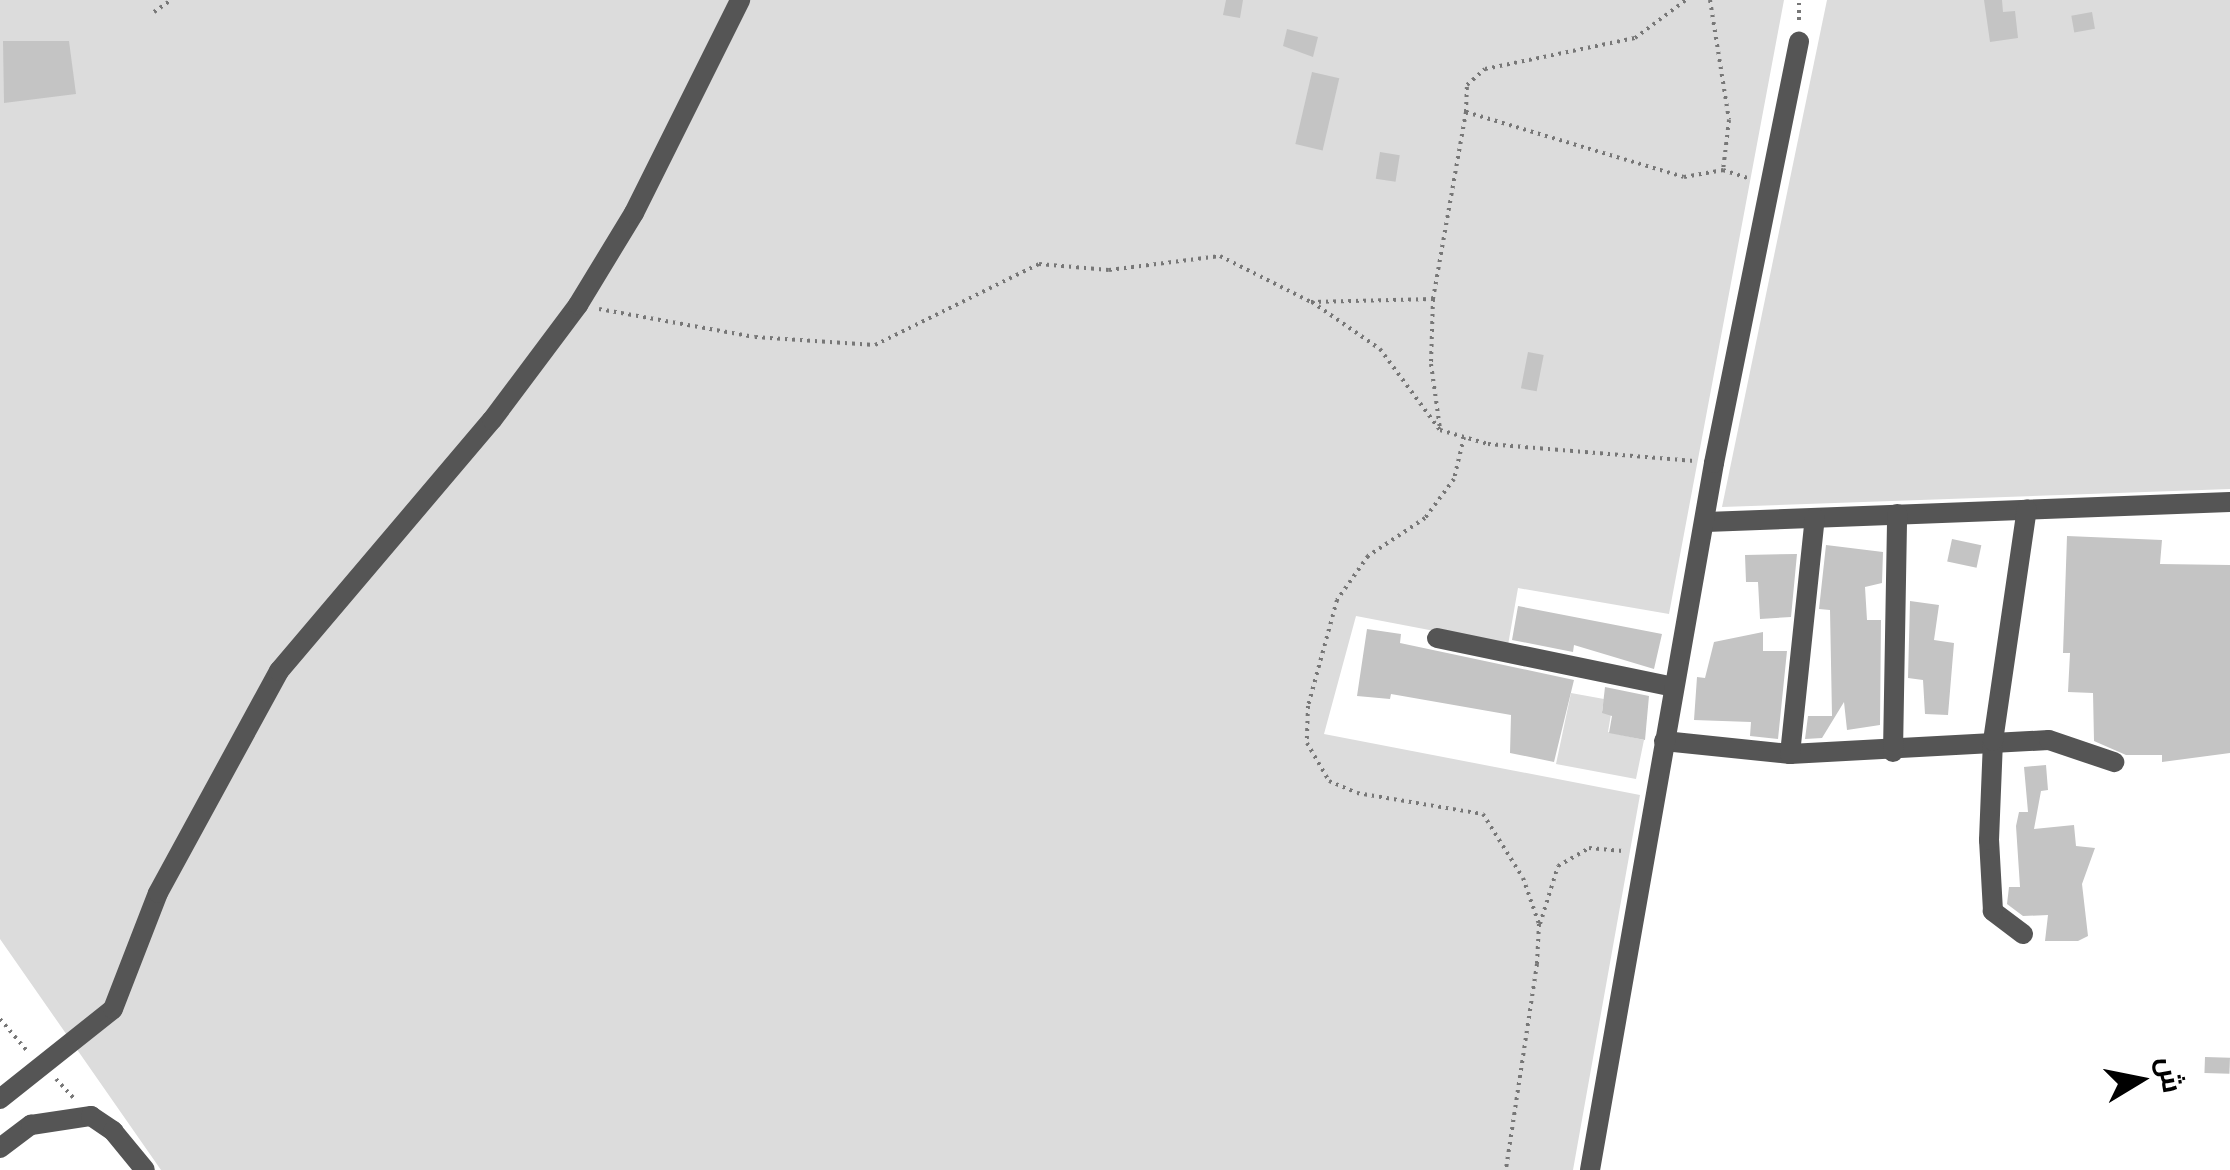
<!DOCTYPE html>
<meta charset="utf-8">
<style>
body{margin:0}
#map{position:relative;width:2230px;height:1170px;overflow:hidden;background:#fff;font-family:"Work Sans",Cairo,sans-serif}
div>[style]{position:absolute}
.green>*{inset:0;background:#dcdcdc}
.building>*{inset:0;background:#c4c4c4;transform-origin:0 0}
.path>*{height:4px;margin-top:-2px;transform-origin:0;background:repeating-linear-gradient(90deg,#777 0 2.5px,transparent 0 7.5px)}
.street>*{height:20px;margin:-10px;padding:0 10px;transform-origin:10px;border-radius:10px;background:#555}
span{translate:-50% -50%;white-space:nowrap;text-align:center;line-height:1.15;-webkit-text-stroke:9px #fff;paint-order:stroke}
.north{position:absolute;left:2090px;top:1030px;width:100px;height:100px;-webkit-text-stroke:8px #fff;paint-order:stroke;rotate:80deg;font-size:28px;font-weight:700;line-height:40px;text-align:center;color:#000}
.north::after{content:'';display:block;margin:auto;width:35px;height:45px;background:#000;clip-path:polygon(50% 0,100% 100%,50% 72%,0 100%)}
</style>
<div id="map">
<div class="green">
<div style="clip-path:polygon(0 0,1784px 0,1669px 614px,1518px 588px,1508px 645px,1356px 616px,1324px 734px,1640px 795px,1573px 1170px,161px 1170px,0 939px)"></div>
<div style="clip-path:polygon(1827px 0,2230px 0,2230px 489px,1722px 507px)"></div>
<div style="clip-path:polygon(1571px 693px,1604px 699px,1602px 711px,1611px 714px,1608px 732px,1644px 740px,1636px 779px,1556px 764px)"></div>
</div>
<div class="building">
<div style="clip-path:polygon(1226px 0,1243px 0,1240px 18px,1223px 15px)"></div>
<div style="clip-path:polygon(1984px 0,2002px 0,2003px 12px,2015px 11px,2018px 38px,1990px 42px)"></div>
<div style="left:2092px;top:12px;width:17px;height:21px;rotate:80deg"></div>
<div style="clip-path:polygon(1287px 29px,1318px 37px,1313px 57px,1283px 46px)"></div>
<div style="clip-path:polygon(3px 41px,69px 41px,76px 94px,4px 103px)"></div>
<div style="left:1312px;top:72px;width:28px;height:74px;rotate:13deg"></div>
<div style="left:1380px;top:152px;width:20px;height:27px;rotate:9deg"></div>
<div style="left:1528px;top:352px;width:16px;height:37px;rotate:11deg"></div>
<div style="clip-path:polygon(2067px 536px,2162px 540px,2160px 564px,2230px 565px,2230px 753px,2162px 762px,2162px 755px,2126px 755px,2094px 741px,2093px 693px,2068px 692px,2070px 653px,2063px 653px)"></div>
<div style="left:1952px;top:539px;width:30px;height:23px;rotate:12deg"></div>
<div style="clip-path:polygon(1826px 545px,1883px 552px,1882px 583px,1865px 587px,1867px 620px,1881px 620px,1880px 725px,1847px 730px,1844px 702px,1822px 738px,1805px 739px,1808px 716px,1832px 716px,1830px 610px,1819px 609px)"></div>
<div style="clip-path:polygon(1797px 554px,1791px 617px,1760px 619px,1758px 582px,1746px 582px,1745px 555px)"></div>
<div style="clip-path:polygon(1910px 601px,1939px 605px,1934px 640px,1954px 643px,1948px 715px,1925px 714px,1923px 680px,1908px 678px)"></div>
<div style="clip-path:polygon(1518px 606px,1662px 634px,1654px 669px,1574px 645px,1573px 652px,1512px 640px)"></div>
<div style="clip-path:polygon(1367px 629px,1401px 634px,1400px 643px,1574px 680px,1554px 762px,1510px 753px,1511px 715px,1391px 694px,1390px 699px,1357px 696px)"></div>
<div style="clip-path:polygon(1763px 632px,1763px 651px,1787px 651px,1778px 739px,1750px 736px,1751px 722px,1694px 720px,1697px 677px,1705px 678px,1714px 642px)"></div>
<div style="clip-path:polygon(1605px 687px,1649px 696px,1645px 740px,1609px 733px,1612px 716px,1602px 713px)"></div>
<div style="clip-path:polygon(2046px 765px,2048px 790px,2041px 791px,2034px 829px,2074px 825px,2076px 846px,2095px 848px,2082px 884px,2088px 936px,2078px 941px,2045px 941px,2048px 915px,2023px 916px,2007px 904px,2009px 887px,2020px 887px,2016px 826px,2019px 812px,2028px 812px,2024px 767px)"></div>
<div style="left:2205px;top:1057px;width:25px;height:16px;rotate:2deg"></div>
</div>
<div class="path">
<div style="left:1710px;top:0;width:121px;rotate:81deg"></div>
<div style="left:1729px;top:120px;width:50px;rotate:96.8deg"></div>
<div style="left:1723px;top:170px;width:28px;rotate:18deg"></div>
<div style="left:154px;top:12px;width:21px;rotate:-35deg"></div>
<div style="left:1799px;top:20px;width:20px;rotate:-90deg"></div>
<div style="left:1466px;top:112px;width:27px;rotate:-88deg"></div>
<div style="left:1467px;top:85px;width:24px;rotate:-42deg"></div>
<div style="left:1485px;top:69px;width:153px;rotate:-11.7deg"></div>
<div style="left:1635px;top:38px;width:64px;rotate:-36.7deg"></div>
<div style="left:1433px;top:299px;width:65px;rotate:91.8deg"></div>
<div style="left:1431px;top:364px;width:66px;rotate:82.1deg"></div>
<div style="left:1312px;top:302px;width:83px;rotate:34.7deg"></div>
<div style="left:1380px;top:349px;width:101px;rotate:53.5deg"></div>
<div style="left:1440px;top:430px;width:50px;rotate:16.3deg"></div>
<div style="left:1488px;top:444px;width:207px;rotate:4.7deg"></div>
<div style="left:599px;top:309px;width:158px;rotate:10.2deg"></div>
<div style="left:755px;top:337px;width:120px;rotate:3.8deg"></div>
<div style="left:875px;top:345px;width:183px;rotate:-26.3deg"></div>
<div style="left:1039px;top:264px;width:70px;rotate:4.9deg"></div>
<div style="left:1109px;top:270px;width:112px;rotate:-7.2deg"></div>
<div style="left:1220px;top:256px;width:102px;rotate:26.8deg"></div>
<div style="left:1311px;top:302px;width:122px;rotate:-1.4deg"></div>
<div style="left:1433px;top:299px;width:190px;rotate:-80deg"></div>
<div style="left:1466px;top:112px;width:227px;rotate:16.6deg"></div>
<div style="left:1684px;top:177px;width:40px;rotate:-10deg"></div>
<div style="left:1464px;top:437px;width:43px;rotate:103.4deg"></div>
<div style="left:1454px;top:479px;width:49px;rotate:126.6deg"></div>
<div style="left:1425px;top:518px;width:69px;rotate:146.3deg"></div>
<div style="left:1368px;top:556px;width:54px;rotate:125.2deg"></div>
<div style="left:1337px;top:600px;width:110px;rotate:105.3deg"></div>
<div style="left:1308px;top:706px;width:37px;rotate:92deg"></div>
<div style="left:1307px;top:743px;width:44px;rotate:59.9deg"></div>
<div style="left:1329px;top:781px;width:30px;rotate:23deg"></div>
<div style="left:1357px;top:793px;width:128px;rotate:9.5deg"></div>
<div style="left:1483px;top:814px;width:75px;rotate:58deg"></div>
<div style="left:1523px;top:878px;width:49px;rotate:70.8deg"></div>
<div style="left:1539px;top:924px;width:40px;rotate:92.9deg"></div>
<div style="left:1537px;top:964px;width:208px;rotate:98.6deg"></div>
<div style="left:1540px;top:924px;width:61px;rotate:-72.8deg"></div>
<div style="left:1558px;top:866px;width:36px;rotate:-30deg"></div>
<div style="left:1589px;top:848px;width:34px;rotate:5deg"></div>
<div style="left:0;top:1019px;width:43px;rotate:49.7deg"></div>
<div style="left:56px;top:1079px;width:26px;rotate:47deg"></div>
</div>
<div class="street">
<div style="left:1706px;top:522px;width:524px;rotate:-2.19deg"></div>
<div style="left:1437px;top:638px;width:242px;rotate:11.7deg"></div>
<div style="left:1664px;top:741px;width:127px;rotate:5.9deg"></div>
<div style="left:1790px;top:754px;width:259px;rotate:-3.1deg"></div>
<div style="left:2049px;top:740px;width:69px;rotate:18.7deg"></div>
<div style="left:1893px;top:752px;width:238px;rotate:-89deg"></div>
<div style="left:1790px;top:754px;width:237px;rotate:-84deg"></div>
<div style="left:2023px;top:934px;width:38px;rotate:-143deg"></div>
<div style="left:1993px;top:911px;width:71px;rotate:-93.2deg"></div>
<div style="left:1989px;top:840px;width:99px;rotate:-87.7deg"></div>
<div style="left:1993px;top:741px;width:234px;rotate:-81.7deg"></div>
<div style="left:0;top:1099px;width:144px;rotate:-38.5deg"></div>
<div style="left:113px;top:1009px;width:124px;rotate:-68.8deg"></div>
<div style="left:158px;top:893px;width:253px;rotate:-61.4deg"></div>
<div style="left:279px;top:671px;width:329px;rotate:-49.7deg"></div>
<div style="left:492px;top:420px;width:144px;rotate:-53.2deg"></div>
<div style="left:578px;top:305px;width:108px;rotate:-58.7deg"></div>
<div style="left:634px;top:213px;width:238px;rotate:-63.5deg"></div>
<div style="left:0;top:1148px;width:39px;rotate:-37deg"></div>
<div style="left:31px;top:1125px;width:61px;rotate:-8.5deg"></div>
<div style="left:91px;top:1116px;width:27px;rotate:34deg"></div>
<div style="left:113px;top:1131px;width:50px;rotate:50.6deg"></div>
<div style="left:1590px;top:1170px;width:718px;rotate:-80.05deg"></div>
<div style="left:1714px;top:463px;width:430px;rotate:-78.6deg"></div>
</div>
<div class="north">ش</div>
</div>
